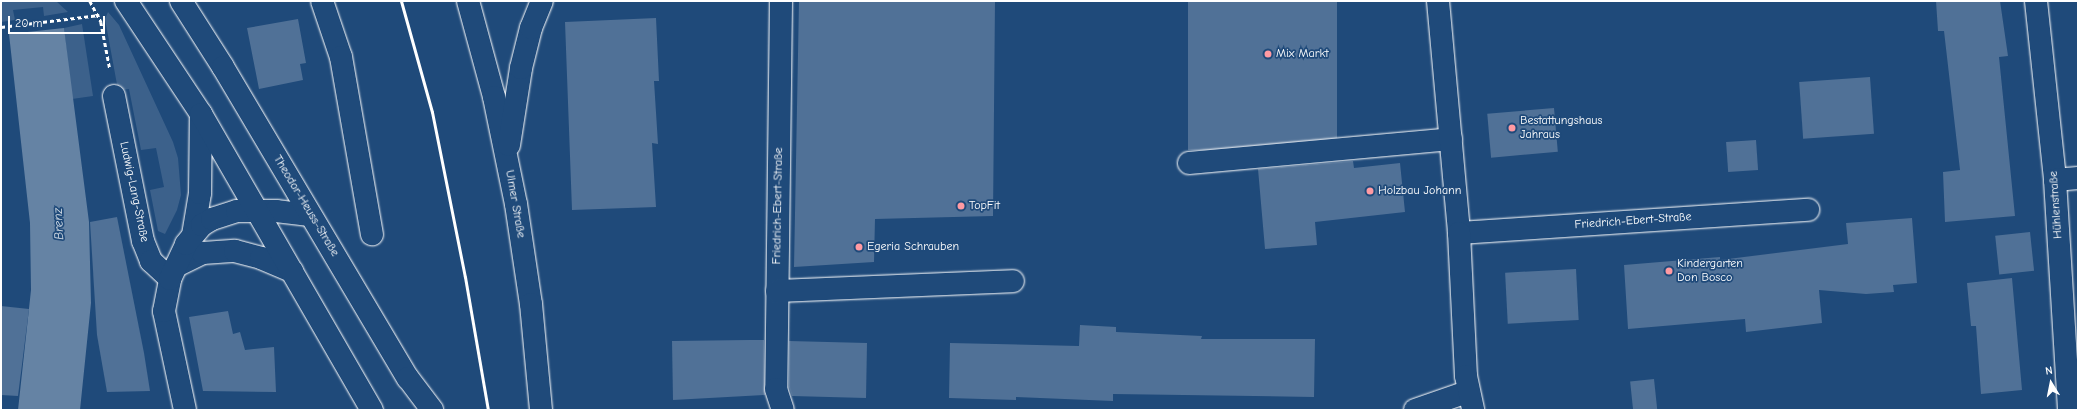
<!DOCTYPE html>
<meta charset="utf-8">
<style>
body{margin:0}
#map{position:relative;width:2079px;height:411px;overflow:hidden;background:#1f4a7a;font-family:"Comic Neue",sans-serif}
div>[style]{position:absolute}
.green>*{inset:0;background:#3c618b}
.water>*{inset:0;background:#6583a4}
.building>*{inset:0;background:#507197;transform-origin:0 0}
.path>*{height:2.5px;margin-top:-1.25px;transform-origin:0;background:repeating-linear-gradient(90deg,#fff 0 4px,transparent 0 7px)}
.roads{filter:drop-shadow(0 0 1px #fff) drop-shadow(0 0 1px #fff)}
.minor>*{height:22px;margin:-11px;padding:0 11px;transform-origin:11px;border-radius:11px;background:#1f4a7a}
.major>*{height:22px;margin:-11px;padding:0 11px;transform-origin:11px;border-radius:11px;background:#1f4a7a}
.rail>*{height:3px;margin:-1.5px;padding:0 1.5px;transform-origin:1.5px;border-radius:1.5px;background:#fff}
.dots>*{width:11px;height:11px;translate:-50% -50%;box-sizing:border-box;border:2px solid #1f4a7a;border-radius:50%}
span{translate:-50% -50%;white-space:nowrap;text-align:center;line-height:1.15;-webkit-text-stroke:3.5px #1f4a7a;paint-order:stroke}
.poi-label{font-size:12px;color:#fff}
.left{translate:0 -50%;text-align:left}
.street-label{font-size:12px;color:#fff}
.water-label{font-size:13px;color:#d8e0e8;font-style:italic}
.frame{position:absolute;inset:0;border:2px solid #fff;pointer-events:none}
.north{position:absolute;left:2031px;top:363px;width:40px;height:40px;-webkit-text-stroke:3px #1f4a7a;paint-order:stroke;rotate:350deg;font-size:11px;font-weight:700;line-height:16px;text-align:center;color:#fff}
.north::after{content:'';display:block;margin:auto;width:14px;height:18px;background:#fff;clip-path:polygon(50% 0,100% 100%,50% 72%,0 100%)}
.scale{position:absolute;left:8px;top:16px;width:97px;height:18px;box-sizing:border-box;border:2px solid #fff;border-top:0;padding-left:5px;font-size:12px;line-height:14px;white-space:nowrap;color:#fff;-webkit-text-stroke:3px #1f4a7a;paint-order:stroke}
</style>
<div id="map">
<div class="green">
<div style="clip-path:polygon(1px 1px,56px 1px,68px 12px,44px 16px,43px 7px,13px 10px,15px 20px,1px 22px)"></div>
<div style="clip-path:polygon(108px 12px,119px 25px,173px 142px,178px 158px,181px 195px,177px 210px,165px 234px,158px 231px,150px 190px,164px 187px,156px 148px,141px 150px,129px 89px,118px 90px,105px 19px)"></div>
<div style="clip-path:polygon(82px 24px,93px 96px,72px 99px,64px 28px)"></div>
</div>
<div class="water">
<div style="clip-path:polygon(64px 28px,89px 222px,91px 303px,80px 410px,18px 410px,31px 290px,30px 223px,9px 34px)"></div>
</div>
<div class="building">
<div style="clip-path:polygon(799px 1px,995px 1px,993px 216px,875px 219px,874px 262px,794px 267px)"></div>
<div style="left:1188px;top:1px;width:149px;height:149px"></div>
<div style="clip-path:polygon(1936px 1px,2000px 1px,2008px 56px,1999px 57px,2015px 216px,1945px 222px,1943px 172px,1960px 170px,1944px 31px,1938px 31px)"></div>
<div style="clip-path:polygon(656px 18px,659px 81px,654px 81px,658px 144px,652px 143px,656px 207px,572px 210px,565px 22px)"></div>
<div style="clip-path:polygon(298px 19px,306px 63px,300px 64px,303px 80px,259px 89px,247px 28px)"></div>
<div style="left:1870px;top:77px;width:57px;height:71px;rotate:86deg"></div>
<div style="left:1554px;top:108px;width:44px;height:67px;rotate:85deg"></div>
<div style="left:1756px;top:140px;width:30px;height:30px;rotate:86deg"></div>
<div style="clip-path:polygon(1353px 161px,1354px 168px,1400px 163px,1405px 212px,1315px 222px,1317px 245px,1265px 249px,1258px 169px)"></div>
<div style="clip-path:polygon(117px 217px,144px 353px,150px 391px,107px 392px,97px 335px,90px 222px)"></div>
<div style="clip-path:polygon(1912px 218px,1917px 283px,1893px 285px,1894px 292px,1866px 294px,1819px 290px,1822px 323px,1746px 332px,1745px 319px,1628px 329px,1624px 265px,1720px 257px,1720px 260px,1848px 244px,1846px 223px)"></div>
<div style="left:2030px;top:232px;width:39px;height:35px;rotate:84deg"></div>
<div style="left:1576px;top:269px;width:51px;height:71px;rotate:87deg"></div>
<div style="clip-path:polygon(2012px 278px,2022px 390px,1981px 394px,1976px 326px,1971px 326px,1967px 283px)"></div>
<div style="clip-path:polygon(1px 306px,29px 309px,18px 396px,1px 395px)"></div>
<div style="clip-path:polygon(228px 311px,233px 334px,240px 332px,245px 350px,274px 347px,276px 392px,203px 391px,189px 317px)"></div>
<div style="clip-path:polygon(1080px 325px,1116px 327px,1116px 332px,1202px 336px,1201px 339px,1315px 339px,1314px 397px,1113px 394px,1113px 401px,1016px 397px,1016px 400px,949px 398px,950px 343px,1079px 346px)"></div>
<div style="clip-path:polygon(749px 340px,764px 340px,765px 395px,673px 400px,672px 341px)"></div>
<div style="clip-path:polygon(789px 341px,867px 343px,866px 398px,792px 396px,789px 387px)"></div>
<div style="left:1654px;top:379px;width:31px;height:24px;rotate:84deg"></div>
</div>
<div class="path">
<div style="left:90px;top:1px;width:24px;rotate:62deg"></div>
<div style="left:101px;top:22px;width:48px;rotate:79.2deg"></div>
<div style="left:1px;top:27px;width:99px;rotate:-7deg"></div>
</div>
<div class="roads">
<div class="minor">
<div style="left:322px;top:1px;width:59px;rotate:71.3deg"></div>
<div style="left:341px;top:57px;width:180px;rotate:80.1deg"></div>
<div style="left:781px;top:1px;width:388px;rotate:90.7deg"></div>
<div style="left:776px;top:389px;width:22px;rotate:72deg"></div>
<div style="left:2036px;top:1px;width:180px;rotate:83.9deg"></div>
<div style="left:2055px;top:180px;width:230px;rotate:86.5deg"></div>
<div style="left:114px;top:96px;width:148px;rotate:78.7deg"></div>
<div style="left:143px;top:241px;width:22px;rotate:68deg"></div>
<div style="left:151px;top:261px;width:26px;rotate:43deg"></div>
<div style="left:1189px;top:163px;width:263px;rotate:-5.2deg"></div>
<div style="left:2055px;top:180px;width:23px;rotate:-5deg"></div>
<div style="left:1459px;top:233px;width:350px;rotate:-3.8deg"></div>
<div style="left:193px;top:235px;width:43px;rotate:-80.5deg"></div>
<div style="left:200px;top:193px;width:79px;rotate:-89.3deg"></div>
<div style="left:176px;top:266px;width:30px;rotate:-26deg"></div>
<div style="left:203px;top:253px;width:32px;rotate:-4deg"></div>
<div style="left:235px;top:251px;width:27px;rotate:15deg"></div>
<div style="left:261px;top:258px;width:34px;rotate:23deg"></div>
<div style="left:777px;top:291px;width:236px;rotate:-2.4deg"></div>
<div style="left:185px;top:410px;width:101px;rotate:-102deg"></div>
<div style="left:164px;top:311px;width:33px;rotate:-79deg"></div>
<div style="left:170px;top:279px;width:38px;rotate:-65deg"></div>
<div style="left:186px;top:244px;width:25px;rotate:-50deg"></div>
<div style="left:202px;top:225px;width:12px;rotate:-31deg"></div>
<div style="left:212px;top:219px;width:26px;rotate:-18deg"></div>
<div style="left:237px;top:211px;width:39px"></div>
<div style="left:276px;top:211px;width:34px;rotate:7deg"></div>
<div style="left:1415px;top:410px;width:49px;rotate:-19.2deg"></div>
</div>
<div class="major">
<div style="left:126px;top:1px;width:136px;rotate:56.4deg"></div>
<div style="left:201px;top:114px;width:342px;rotate:60deg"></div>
<div style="left:181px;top:1px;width:78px;rotate:57.5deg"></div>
<div style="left:223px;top:67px;width:362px;rotate:59.3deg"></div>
<div style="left:408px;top:378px;width:40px;rotate:53deg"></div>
<div style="left:468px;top:1px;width:99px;rotate:74.8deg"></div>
<div style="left:494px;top:97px;width:109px;rotate:78.4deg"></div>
<div style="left:516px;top:204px;width:101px;rotate:81.5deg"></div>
<div style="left:531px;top:304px;width:106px;rotate:84.6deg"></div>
<div style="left:1438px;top:1px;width:233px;rotate:84.8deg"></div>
<div style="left:1459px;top:233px;width:143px;rotate:87.2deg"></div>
<div style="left:1466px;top:376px;width:35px;rotate:78deg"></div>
<div style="left:509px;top:145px;width:78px;rotate:-81.1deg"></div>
<div style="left:521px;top:68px;width:41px;rotate:-76deg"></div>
<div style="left:531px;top:28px;width:29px;rotate:-68deg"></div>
</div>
</div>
<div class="rail">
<div style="left:401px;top:1px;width:115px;rotate:74.4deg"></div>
<div style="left:432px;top:112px;width:168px;rotate:78.7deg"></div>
<div style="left:465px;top:277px;width:135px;rotate:80.2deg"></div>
</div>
<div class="dots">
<div style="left:1268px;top:54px;background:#ff9aa2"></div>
<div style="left:1512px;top:128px;background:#ff9aa2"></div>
<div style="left:1370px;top:191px;background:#ff9aa2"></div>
<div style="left:961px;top:206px;background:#ff9aa2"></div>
<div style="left:859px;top:247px;background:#ff9aa2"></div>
<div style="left:1669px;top:271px;background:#ff9aa2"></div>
</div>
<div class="poi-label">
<span class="left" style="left:1276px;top:54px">Mix Markt</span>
<span class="left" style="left:1520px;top:128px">Bestattungshaus<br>Jahraus</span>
<span class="left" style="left:1378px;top:191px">Holzbau Johann</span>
<span class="left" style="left:969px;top:206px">TopFit</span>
<span class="left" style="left:867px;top:247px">Egeria Schrauben</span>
<span class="left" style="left:1677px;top:271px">Kindergarten<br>Don Bosco</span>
</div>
<div class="street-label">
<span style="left:134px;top:192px;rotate:78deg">Ludwig-Lang-Straße</span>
<span style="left:515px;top:204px;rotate:80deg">Ulmer Straße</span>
<span style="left:2056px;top:205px;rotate:-94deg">Hühlenstraße</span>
<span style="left:306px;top:206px;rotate:59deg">Theodor-Heuss-Straße</span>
<span style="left:778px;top:206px;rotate:-89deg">Friedrich-Ebert-Straße</span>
<span style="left:1633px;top:221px;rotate:-4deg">Friedrich-Ebert-Straße</span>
</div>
<div class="water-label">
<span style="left:59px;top:224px;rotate:-93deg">Brenz</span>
</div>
<div class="frame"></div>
<div class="north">N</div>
<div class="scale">20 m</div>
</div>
